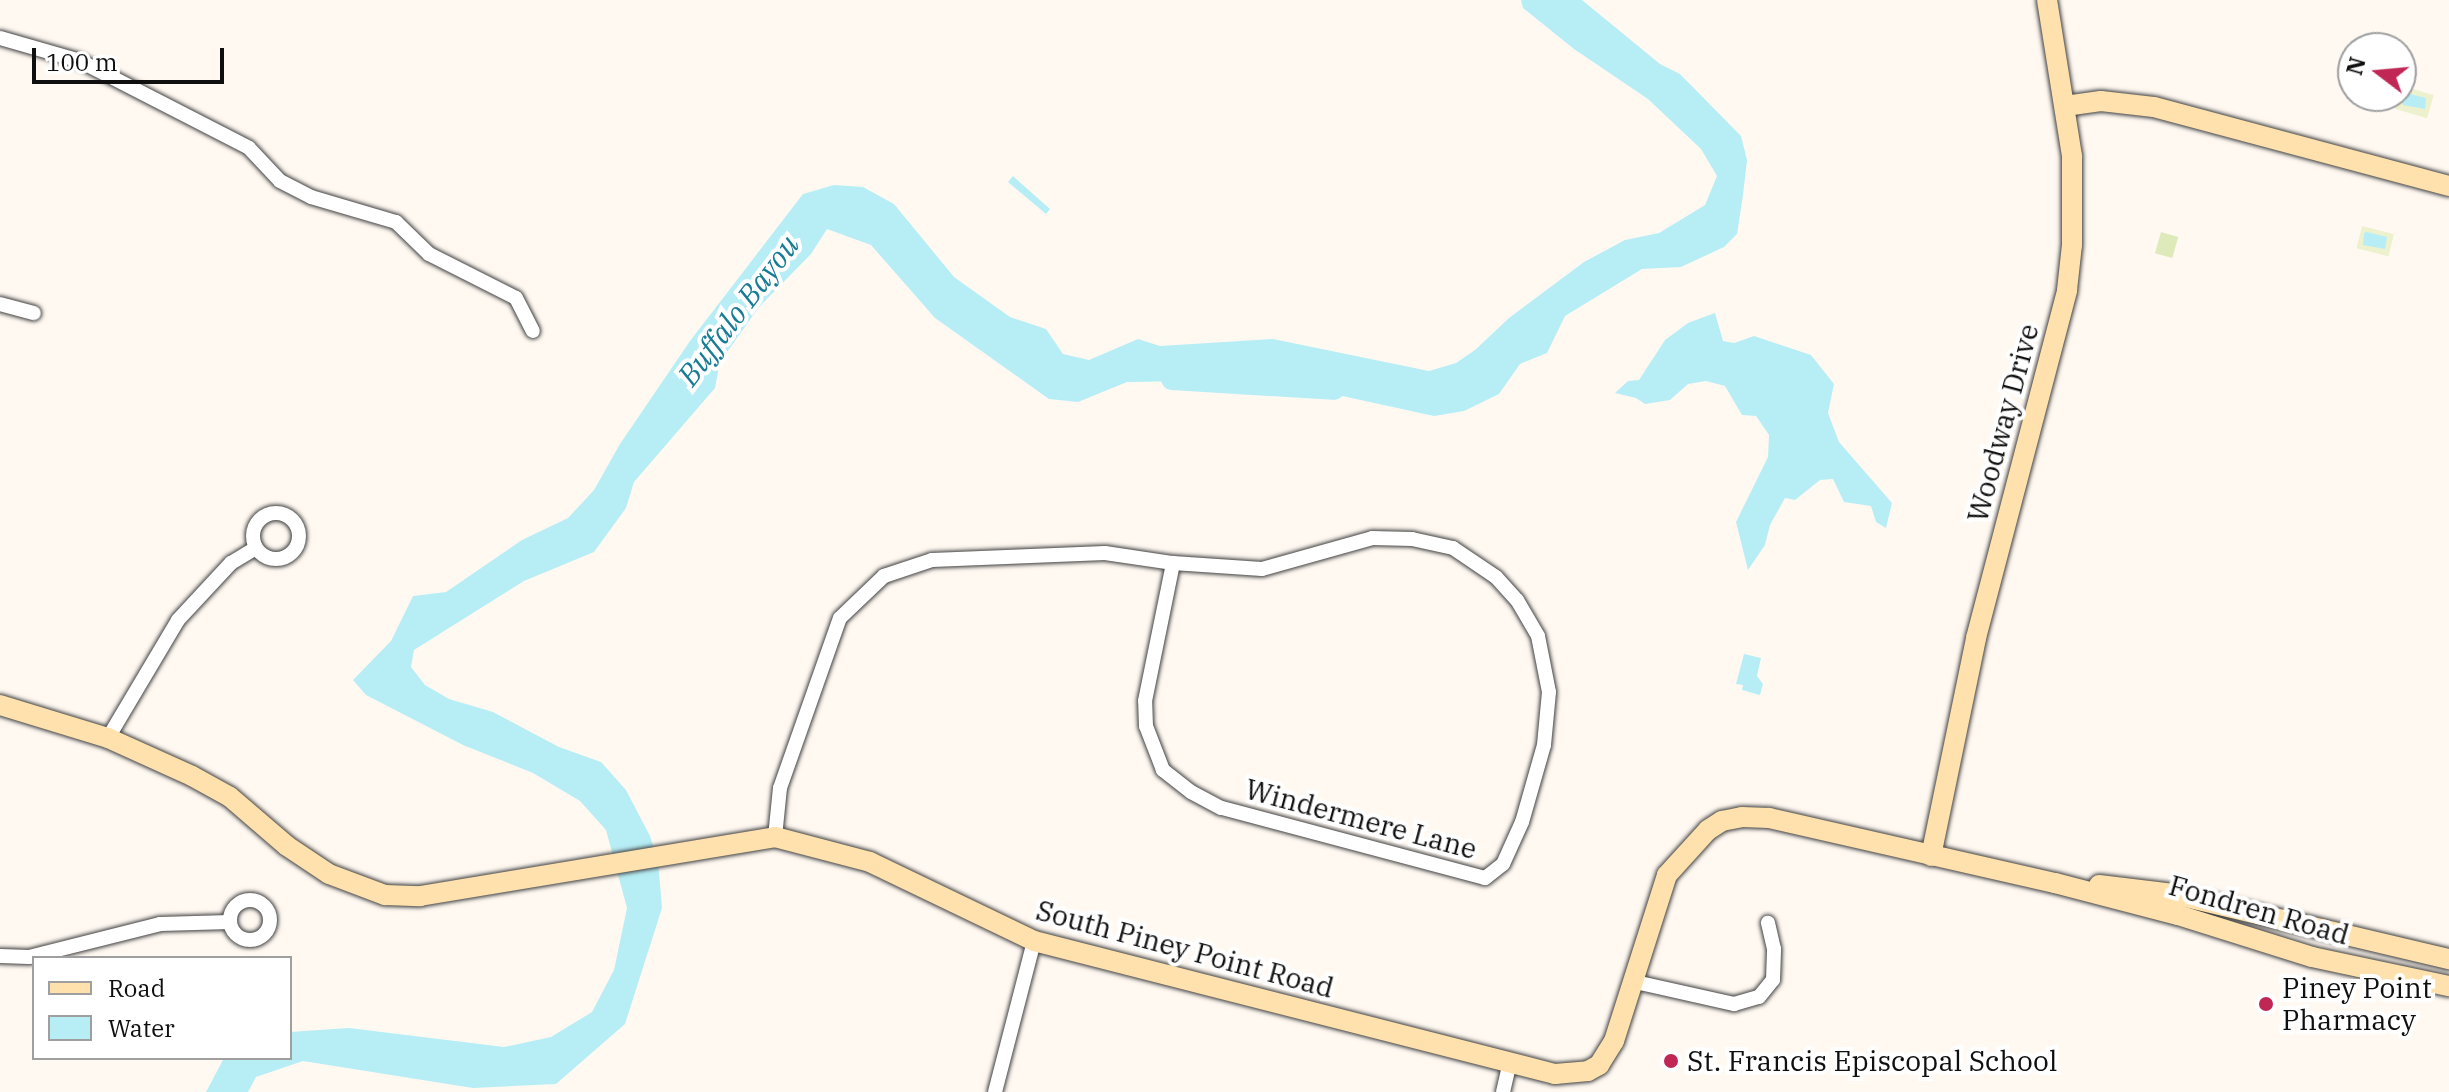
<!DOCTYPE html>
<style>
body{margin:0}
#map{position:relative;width:2449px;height:1092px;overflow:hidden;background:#fff9f2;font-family:"IBM Plex Serif",serif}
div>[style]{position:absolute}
.green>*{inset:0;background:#dfeabb;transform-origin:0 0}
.pitch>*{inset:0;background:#eef1cd;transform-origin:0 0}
.water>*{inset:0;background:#b7eef6}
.river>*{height:22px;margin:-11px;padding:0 11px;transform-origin:11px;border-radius:11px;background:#b7eef6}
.roads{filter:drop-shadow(0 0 2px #424242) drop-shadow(0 0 2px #424242)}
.street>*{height:14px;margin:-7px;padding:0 7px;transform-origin:7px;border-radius:7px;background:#fff}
.street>.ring{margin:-7px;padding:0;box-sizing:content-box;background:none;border:14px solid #fff;border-radius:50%}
.secondary>*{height:20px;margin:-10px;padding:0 10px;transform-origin:10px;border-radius:10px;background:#fee1ad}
.dots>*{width:22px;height:22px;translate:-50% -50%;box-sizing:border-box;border:4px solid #fff;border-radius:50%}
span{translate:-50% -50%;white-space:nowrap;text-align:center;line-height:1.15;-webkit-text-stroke:8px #fff;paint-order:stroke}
.street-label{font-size:28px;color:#0f0f0f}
.poi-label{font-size:28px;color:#0f0f0f}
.left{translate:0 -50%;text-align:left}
.water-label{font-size:30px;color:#177c94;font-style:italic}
.legend{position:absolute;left:32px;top:956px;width:260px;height:104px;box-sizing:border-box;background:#fff;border:2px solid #9f9f9f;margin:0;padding:10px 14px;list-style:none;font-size:24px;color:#0f0f0f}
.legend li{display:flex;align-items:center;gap:16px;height:40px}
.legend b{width:40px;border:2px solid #9f9f9f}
.north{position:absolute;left:2337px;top:32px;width:80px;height:80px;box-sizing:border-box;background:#fff;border:2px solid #9f9f9f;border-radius:50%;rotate:286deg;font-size:22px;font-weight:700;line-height:32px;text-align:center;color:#0f0f0f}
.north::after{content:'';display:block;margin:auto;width:28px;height:36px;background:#c02755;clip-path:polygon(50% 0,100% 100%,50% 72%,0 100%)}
.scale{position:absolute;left:32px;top:48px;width:192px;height:36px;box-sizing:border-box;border:4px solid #0f0f0f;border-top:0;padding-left:10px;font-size:24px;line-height:28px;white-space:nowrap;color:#0f0f0f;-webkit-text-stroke:6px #fff;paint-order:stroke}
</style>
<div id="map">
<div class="green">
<div style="left:2161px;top:232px;width:18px;height:22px;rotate:16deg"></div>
</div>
<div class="pitch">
<div style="left:2402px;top:86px;width:33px;height:24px;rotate:16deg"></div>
<div style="left:2362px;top:226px;width:33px;height:23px;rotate:14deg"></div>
</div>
<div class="water">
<div style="clip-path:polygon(1521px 0,1582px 0,1660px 64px,1680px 74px,1741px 136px,1747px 160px,1743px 195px,1737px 234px,1724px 247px,1681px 267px,1642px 269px,1565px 316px,1547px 353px,1520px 364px,1499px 394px,1464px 411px,1434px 416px,1269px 380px,1127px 382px,1078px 402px,1049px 399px,935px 318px,871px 245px,827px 229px,811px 254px,759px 307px,720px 362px,715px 388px,634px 482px,626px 508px,594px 552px,524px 581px,414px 650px,411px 667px,425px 685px,449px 699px,493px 712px,559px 747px,601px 762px,626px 790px,650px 836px,658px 861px,662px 908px,625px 1024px,556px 1084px,473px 1088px,303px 1061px,256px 1077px,248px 1092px,206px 1092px,224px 1058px,290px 1058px,290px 1032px,349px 1028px,504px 1047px,551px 1037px,592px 1012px,614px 970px,627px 908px,606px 830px,580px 801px,533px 773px,463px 745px,366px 695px,353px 680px,391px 641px,413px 596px,446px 592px,522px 540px,568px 518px,594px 490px,620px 444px,690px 341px,803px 194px,834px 185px,863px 187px,894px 204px,954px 277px,1010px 317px,1046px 329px,1063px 354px,1089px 360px,1138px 339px,1160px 346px,1273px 339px,1429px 371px,1456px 363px,1475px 350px,1509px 318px,1584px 262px,1625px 240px,1659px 233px,1705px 205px,1717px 176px,1701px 149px,1648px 99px,1574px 49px,1523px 8px)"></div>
<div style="clip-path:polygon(2407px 93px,2426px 98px,2425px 109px,2403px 105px,2404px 94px)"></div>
<div style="clip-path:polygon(1013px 176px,1050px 209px,1046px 214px,1008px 182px)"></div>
<div style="clip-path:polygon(2367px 232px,2387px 237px,2385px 249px,2363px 245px,2364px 233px)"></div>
<div style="clip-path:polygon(1715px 313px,1723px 341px,1734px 343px,1754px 336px,1811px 355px,1834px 384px,1828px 413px,1839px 442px,1892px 503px,1886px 528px,1876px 522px,1871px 506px,1844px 502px,1833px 479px,1820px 480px,1795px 500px,1785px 498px,1770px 525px,1765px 545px,1748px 570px,1736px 522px,1768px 457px,1769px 435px,1756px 416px,1742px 415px,1725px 386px,1706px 381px,1688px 384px,1670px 400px,1645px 404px,1636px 398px,1615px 393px,1628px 381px,1639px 380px,1665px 340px,1688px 323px)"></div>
<div style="clip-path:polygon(1744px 654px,1761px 658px,1757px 676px,1763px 684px,1760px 695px,1742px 690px,1743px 685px,1736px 684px)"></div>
</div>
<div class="river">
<div style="left:1172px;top:379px;width:162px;rotate:3.5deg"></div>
</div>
<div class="roads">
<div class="street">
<div style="left:0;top:38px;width:83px;rotate:16deg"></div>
<div style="left:80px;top:61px;width:190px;rotate:27.2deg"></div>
<div style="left:249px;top:148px;width:45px;rotate:46.8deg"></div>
<div style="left:280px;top:181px;width:35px;rotate:27deg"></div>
<div style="left:311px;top:197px;width:89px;rotate:16.4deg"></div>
<div style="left:396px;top:222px;width:46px;rotate:44.1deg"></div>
<div style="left:429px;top:254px;width:97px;rotate:26.8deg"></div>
<div style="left:516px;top:298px;width:37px;rotate:63deg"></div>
<div style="left:0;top:304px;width:35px;rotate:15deg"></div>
<div class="ring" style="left:253px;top:513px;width:32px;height:32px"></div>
<div style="left:1372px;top:538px;width:40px;rotate:1.4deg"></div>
<div style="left:1412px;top:539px;width:42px;rotate:12.4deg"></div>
<div style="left:1453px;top:548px;width:52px;rotate:34deg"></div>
<div style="left:1496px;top:577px;width:31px;rotate:48deg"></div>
<div style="left:1517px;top:600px;width:42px;rotate:59.7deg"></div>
<div style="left:1538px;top:636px;width:57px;rotate:78.9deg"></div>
<div style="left:1549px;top:692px;width:53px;rotate:95.4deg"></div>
<div style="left:1544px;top:745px;width:80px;rotate:105.9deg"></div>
<div style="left:1522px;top:822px;width:46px;rotate:114.3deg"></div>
<div style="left:1503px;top:864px;width:23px;rotate:142deg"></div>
<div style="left:1485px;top:878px;width:273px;rotate:-165.1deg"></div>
<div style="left:1221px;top:808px;width:34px;rotate:-152deg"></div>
<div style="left:1191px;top:792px;width:36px;rotate:-142deg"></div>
<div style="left:1163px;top:770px;width:47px;rotate:-111.1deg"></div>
<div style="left:1146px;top:726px;width:25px;rotate:-92deg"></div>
<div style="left:1145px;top:701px;width:141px;rotate:-78.5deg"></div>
<div style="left:1173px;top:563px;width:89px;rotate:3.9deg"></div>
<div style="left:1262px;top:569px;width:114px;rotate:-15.7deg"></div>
<div style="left:108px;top:738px;width:137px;rotate:-59.3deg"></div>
<div style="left:178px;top:620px;width:78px;rotate:-47.1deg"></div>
<div style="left:231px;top:563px;width:29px;rotate:-31deg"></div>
<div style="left:775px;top:837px;width:49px;rotate:-84.2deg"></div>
<div style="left:780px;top:788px;width:180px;rotate:-70.6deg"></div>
<div style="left:840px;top:618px;width:61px;rotate:-43.7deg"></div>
<div style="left:884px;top:576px;width:51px;rotate:-18.4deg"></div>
<div style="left:932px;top:560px;width:173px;rotate:-2.3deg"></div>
<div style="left:1105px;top:553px;width:69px;rotate:8.4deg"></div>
<div class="ring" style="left:230px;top:900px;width:26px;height:26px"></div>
<div style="left:0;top:956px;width:29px;rotate:2deg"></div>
<div style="left:29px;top:957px;width:135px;rotate:-14.1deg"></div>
<div style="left:160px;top:924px;width:70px;rotate:-1.6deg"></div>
<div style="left:1631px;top:981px;width:106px;rotate:12.6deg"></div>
<div style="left:1734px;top:1004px;width:26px;rotate:-16deg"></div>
<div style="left:1759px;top:997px;width:22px;rotate:-51deg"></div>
<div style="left:1773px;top:980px;width:31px;rotate:-88deg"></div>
<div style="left:1774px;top:949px;width:27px;rotate:-103deg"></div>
<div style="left:995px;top:1092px;width:156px;rotate:-75.5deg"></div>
<div style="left:1503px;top:1092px;width:28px;rotate:-77deg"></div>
</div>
<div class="secondary">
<div style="left:2065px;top:106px;width:36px;rotate:-8deg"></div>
<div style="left:2101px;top:101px;width:53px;rotate:6.5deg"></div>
<div style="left:2154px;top:107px;width:305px;rotate:15deg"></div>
<div style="left:0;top:705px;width:113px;rotate:17deg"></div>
<div style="left:108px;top:738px;width:92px;rotate:24.3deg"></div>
<div style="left:192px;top:776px;width:43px;rotate:28.9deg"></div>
<div style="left:230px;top:797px;width:75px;rotate:40.7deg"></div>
<div style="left:287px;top:846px;width:50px;rotate:33.7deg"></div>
<div style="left:329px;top:874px;width:60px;rotate:20.6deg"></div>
<div style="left:385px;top:895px;width:35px;rotate:2deg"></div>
<div style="left:420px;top:896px;width:360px;rotate:-9.4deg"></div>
<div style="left:775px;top:837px;width:98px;rotate:14.7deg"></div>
<div style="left:870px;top:862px;width:182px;rotate:25.7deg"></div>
<div style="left:1034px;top:941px;width:538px;rotate:14.32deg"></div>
<div style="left:1555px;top:1074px;width:33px;rotate:-5deg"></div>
<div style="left:1588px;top:1071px;width:13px;rotate:-29deg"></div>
<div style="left:1599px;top:1065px;width:28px;rotate:-58deg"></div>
<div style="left:1614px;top:1041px;width:174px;rotate:-72.3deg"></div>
<div style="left:1667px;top:875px;width:61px;rotate:-47.7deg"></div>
<div style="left:1708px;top:830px;width:17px;rotate:-33deg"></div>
<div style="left:1722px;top:821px;width:20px;rotate:-11deg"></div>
<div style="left:1742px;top:817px;width:27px;rotate:2deg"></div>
<div style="left:1769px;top:818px;width:293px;rotate:12.8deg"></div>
<div style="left:2055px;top:883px;width:127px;rotate:14.6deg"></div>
<div style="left:2178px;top:915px;width:140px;rotate:17.4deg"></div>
<div style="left:2312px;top:957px;width:140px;rotate:12deg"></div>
<div style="left:1931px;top:856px;width:223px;rotate:-78.3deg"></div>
<div style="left:1976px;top:638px;width:360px;rotate:-75.3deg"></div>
<div style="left:2067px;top:290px;width:45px;rotate:-83.7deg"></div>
<div style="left:2072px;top:245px;width:89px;rotate:-90deg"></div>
<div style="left:2072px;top:156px;width:158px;rotate:-99.1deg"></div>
<div style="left:2099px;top:885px;width:75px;rotate:6.9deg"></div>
<div style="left:2173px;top:894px;width:284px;rotate:13.3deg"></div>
</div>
</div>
<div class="dots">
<div style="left:2266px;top:1004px;background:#c02755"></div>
<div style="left:1671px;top:1061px;background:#c02755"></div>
</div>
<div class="street-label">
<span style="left:2003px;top:423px;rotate:-75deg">Woodway Drive</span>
<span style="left:1361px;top:819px;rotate:15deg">Windermere Lane</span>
<span style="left:2259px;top:910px;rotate:16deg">Fondren Road</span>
<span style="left:1185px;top:949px;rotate:15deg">South Piney Point Road</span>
</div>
<div class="poi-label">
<span class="left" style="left:2282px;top:1004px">Piney Point<br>Pharmacy</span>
<span class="left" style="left:1687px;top:1061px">St. Francis Episcopal School</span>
</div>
<div class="water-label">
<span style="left:738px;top:310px;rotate:-53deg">Buffalo Bayou</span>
</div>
<ul class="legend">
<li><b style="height:10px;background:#fee1ad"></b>Road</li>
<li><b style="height:22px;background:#b7eef6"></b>Water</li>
</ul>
<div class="north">N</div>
<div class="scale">100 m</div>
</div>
